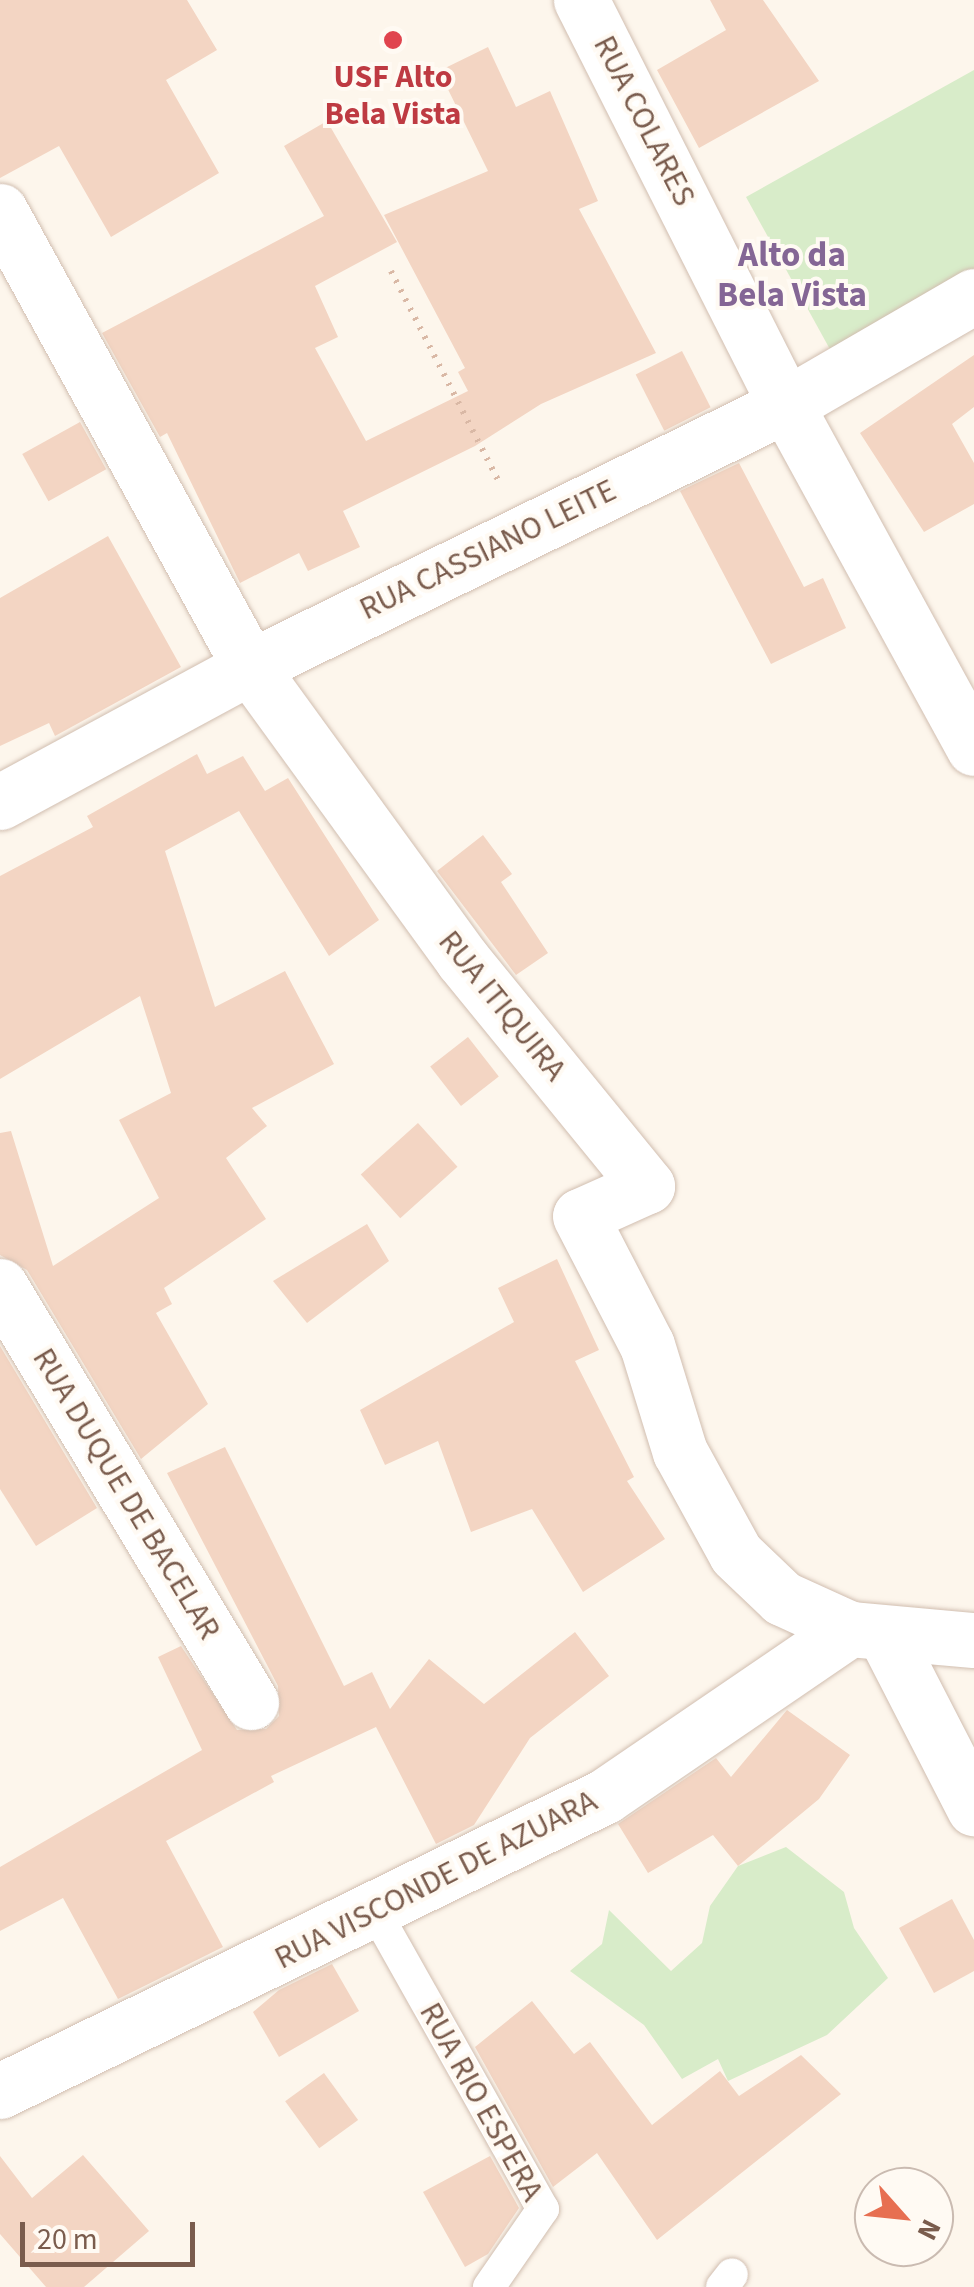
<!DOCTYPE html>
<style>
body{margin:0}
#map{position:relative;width:974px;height:2287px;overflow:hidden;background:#fdf6ec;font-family:"Source Sans 3",sans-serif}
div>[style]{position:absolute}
.green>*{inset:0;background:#d8ecc9}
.building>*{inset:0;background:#f3d5c3;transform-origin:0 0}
.path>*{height:6px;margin-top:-3px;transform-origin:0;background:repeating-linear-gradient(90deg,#d9b8a5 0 2.5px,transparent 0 10.5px)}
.roads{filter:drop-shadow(0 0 2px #d1beb0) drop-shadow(0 0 2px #d1beb0)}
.lane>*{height:32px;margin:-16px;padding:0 16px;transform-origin:16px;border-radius:16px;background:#fff}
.street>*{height:55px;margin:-27.5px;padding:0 27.5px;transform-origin:27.5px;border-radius:27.5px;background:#fff}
.dots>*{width:28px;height:28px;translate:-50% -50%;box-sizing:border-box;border:5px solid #fffaf3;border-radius:50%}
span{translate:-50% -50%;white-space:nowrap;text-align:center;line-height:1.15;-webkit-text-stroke:8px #fffaf3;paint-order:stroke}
.health-label{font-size:32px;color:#be3a42;font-weight:700}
.street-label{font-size:32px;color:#7a5c4d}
.neighbourhood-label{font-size:35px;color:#846695;font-weight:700}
.north{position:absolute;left:854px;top:2167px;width:100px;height:100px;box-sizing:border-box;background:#fffaf3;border:2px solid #cabbb1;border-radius:50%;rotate:117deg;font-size:28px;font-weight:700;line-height:40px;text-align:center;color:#7a5c4d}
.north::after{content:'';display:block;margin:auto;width:35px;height:45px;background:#e76f51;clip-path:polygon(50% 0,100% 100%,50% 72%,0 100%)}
.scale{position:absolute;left:20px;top:2222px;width:175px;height:45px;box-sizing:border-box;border:5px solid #7a5c4d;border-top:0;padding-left:12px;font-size:30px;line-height:35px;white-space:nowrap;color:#7a5c4d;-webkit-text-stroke:8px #fffaf3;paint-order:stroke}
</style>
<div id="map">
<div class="green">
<div style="clip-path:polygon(974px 70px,974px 273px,832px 353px,746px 197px)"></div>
<div style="clip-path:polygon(786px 1847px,844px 1892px,854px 1928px,888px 1978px,827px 2035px,728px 2081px,718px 2059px,682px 2079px,644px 2025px,570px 1971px,602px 1944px,609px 1910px,671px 1971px,702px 1943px,710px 1906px,738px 1866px)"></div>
</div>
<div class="building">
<div style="clip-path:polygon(0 0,187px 0,217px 50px,166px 80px,219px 173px,111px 237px,59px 146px,0 178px)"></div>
<div style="clip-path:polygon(710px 0,763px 0,819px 81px,699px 148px,657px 70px,726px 30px)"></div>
<div style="clip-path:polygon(488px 47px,516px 107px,550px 91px,598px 201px,579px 209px,656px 353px,541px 404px,475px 446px,343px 511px,360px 547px,308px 571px,299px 553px,240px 583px,167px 433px,160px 437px,102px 333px,324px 216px,284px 146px,327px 121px,397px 242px,315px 286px,338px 337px,315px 348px,366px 441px,468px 391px,458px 372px,465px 368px,384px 215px,488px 171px,439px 71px)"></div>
<div style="left:682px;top:351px;width:63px;height:52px;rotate:63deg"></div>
<div style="clip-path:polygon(974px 355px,974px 407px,952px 424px,974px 463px,974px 504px,924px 532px,860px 433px)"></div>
<div style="left:80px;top:422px;width:54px;height:66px;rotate:61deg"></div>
<div style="clip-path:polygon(739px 463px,804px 587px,823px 578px,846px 628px,771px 664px,680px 491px)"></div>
<div style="clip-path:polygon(108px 536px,181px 667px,55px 736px,49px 723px,0 746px,0 598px)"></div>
<div style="clip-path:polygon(197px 754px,207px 774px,243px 756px,265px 791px,288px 778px,379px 920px,329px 956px,239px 811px,165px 851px,215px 1007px,285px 971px,334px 1064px,252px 1108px,267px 1126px,226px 1158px,266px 1219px,164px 1288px,172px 1304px,156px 1313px,208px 1404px,141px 1459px,27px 1270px,0 1255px,0 1133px,11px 1131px,53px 1266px,159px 1198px,119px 1120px,171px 1093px,140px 996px,0 1079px,0 876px,93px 827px,87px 816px)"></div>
<div style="clip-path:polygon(483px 835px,512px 874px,501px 882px,548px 953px,516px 975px,437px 871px)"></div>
<div style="left:468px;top:1037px;width:50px;height:48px;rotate:52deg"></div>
<div style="left:418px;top:1123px;width:59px;height:77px;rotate:48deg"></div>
<div style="clip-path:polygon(367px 1224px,389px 1261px,307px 1323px,273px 1281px)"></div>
<div style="clip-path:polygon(557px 1259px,599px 1350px,575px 1361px,634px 1477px,627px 1481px,665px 1539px,583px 1592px,532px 1509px,471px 1532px,438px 1441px,385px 1465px,360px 1410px,514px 1322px,498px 1288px)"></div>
<div style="clip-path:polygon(0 1346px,97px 1508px,36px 1546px,0 1489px)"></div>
<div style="clip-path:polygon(225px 1447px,344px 1686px,372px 1672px,390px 1709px,429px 1659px,484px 1704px,575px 1632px,609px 1676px,530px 1738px,474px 1825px,436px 1844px,376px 1727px,271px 1776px,274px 1782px,166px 1841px,223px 1947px,118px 1999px,63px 1898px,0 1931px,0 1867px,202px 1750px,158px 1657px,181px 1646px,237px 1730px,266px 1729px,279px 1716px,278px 1686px,167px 1473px)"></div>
<div style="clip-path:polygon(787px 1710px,850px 1755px,819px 1799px,738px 1866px,713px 1835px,648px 1873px,618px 1824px,716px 1758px,731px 1777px)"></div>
<div style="clip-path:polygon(952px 1899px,974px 1940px,974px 1971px,934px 1993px,899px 1928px)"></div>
<div style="clip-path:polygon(332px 1964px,359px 2011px,279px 2057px,253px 2012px,279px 1990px)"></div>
<div style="clip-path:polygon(532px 2001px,574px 2054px,590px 2042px,652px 2125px,720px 2071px,739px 2096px,801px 2055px,841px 2094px,657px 2240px,597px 2153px,553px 2187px,475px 2047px)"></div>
<div style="left:324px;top:2073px;width:58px;height:48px;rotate:54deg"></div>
<div style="clip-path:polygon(83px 2155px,149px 2231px,84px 2287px,46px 2287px,0 2234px,0 2156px,32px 2198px)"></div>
<div style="clip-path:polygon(490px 2156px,519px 2208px,488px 2254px,465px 2267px,423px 2192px)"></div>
</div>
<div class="path">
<div style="left:391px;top:271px;width:237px;rotate:62.9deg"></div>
</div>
<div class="roads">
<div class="lane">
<div style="left:376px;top:1913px;width:340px;rotate:60.6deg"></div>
<div style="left:543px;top:2209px;width:95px;rotate:124.7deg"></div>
<div style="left:722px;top:2287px;width:16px;rotate:-52deg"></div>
</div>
<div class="street">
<div style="left:581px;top:0;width:454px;rotate:63.2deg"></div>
<div style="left:786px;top:405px;width:391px;rotate:61.3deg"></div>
<div style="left:0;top:211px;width:520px;rotate:61.27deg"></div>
<div style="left:250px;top:667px;width:361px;rotate:54deg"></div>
<div style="left:462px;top:959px;width:293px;rotate:50.8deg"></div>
<div style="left:647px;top:1186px;width:73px;rotate:155.9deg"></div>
<div style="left:580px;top:1216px;width:145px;rotate:62.6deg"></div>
<div style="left:647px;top:1345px;width:112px;rotate:72.9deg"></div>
<div style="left:680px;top:1452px;width:116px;rotate:61.2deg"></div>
<div style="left:736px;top:1554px;width:64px;rotate:43.7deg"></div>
<div style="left:782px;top:1598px;width:75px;rotate:24.5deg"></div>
<div style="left:850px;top:1629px;width:124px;rotate:5.1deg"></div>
<div style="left:0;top:802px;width:284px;rotate:-28.4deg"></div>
<div style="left:250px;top:667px;width:597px;rotate:-26.05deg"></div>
<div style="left:786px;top:405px;width:217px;rotate:-30.1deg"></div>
<div style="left:0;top:1286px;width:486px;rotate:58.9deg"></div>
<div style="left:885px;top:1635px;width:195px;rotate:62.8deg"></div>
<div style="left:0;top:2091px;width:673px;rotate:-25.99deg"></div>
<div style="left:605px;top:1796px;width:297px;rotate:-34.3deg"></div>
</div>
</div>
<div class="dots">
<div style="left:393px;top:40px;background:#e0444e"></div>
</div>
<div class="health-label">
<span style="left:393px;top:96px">USF Alto<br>Bela Vista</span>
</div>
<div class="street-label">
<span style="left:644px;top:121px;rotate:63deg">RUA COLARES</span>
<span style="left:488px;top:550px;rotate:-26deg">RUA CASSIANO LEITE</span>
<span style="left:502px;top:1006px;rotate:51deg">RUA ITIQUIRA</span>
<span style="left:126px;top:1494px;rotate:59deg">RUA DUQUE DE BACELAR</span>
<span style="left:436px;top:1880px;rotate:-27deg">RUA VISCONDE DE AZUARA</span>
<span style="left:481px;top:2102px;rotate:61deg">RUA RIO ESPERA</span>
</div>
<div class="neighbourhood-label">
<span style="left:792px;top:275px">Alto da<br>Bela Vista</span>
</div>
<div class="north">N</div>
<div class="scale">20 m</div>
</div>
